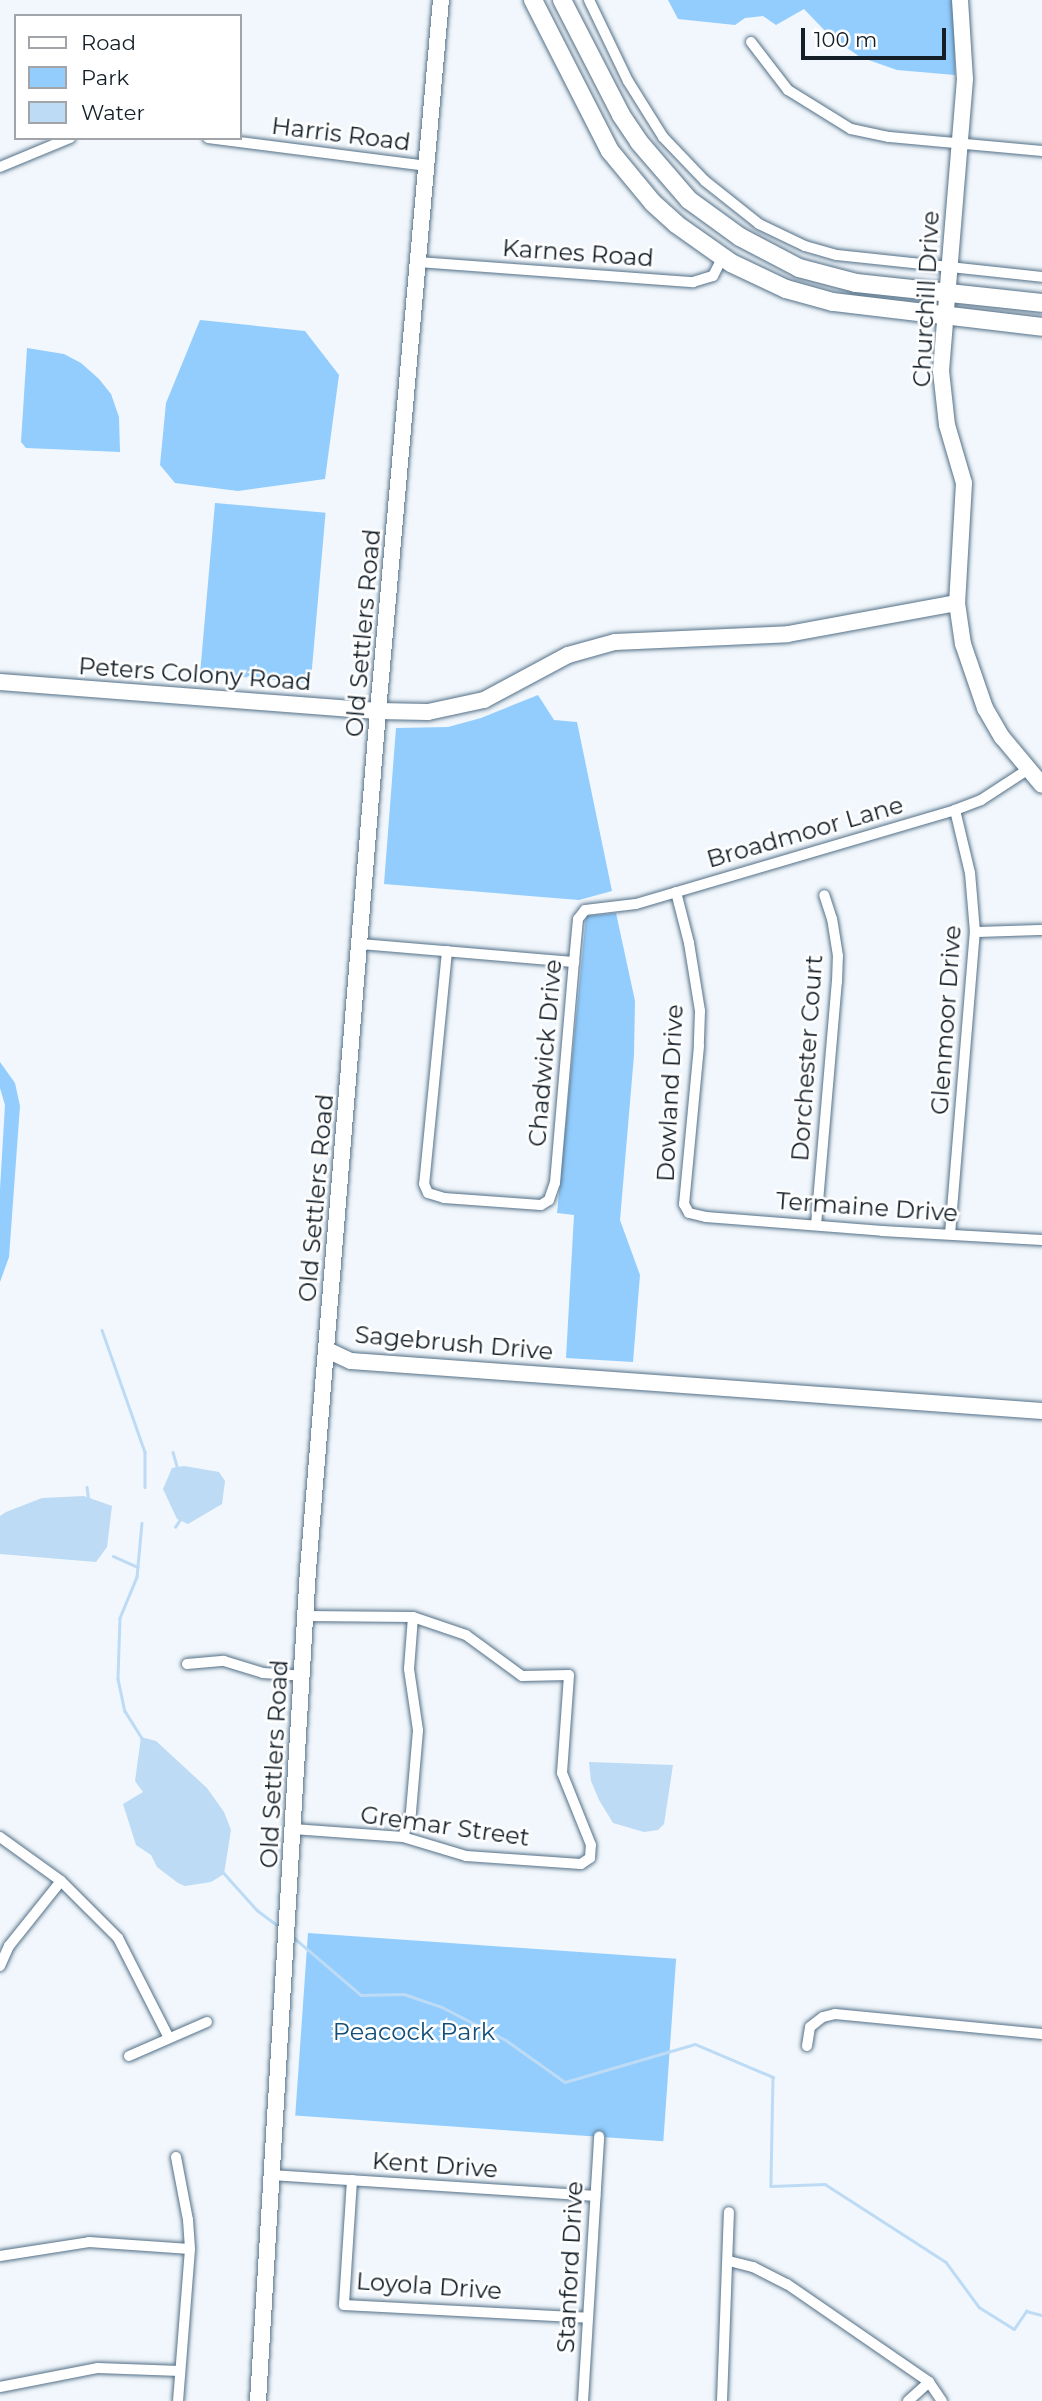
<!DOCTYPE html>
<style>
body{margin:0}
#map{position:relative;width:1042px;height:2401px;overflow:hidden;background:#f1f7fc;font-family:Montserrat,sans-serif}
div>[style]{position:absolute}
.green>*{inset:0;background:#92cdfd;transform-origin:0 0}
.water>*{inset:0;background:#bddbf5}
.stream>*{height:2.5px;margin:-1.25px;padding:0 1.25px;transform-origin:1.25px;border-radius:1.25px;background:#bddbf5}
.roads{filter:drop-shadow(0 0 2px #547087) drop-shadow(0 0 2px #547087)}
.street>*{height:10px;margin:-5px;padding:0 5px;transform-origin:5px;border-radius:5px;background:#fff}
.secondary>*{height:16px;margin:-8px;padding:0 8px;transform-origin:8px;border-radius:8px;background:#fff}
.primary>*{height:18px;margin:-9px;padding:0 9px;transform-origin:9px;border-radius:9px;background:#fff}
span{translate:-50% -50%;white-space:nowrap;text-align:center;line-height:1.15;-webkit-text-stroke:5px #fff;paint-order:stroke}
.street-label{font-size:24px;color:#131e27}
.park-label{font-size:24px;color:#134f78}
.legend{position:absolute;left:14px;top:14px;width:228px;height:126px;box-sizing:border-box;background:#fff;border:2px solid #a1a5a9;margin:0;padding:9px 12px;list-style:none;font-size:21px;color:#131e27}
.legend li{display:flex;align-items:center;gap:14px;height:35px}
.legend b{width:35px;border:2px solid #a1a5a9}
.scale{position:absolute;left:801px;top:28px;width:145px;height:32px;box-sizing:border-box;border:4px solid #131e27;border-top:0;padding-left:9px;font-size:21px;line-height:24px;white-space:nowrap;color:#131e27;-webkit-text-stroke:5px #fff;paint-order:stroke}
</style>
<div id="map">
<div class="green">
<div style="clip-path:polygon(668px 0,954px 0,955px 75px,897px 70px,860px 57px,830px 36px,804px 9px,776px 25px,763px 16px,745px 18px,735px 25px,678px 19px)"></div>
<div style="clip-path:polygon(200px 320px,305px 331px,339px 375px,325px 479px,238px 491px,175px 483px,160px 465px,166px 403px)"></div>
<div style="clip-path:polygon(27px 348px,64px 354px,81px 363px,99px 379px,111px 394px,119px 417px,120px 452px,26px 448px,21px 442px)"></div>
<div style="left:215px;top:503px;width:111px;height:171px;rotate:5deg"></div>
<div style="clip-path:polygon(538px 695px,554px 720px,577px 722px,612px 891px,579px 900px,384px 884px,396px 728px,448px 727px,481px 718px)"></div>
<div style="clip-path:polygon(616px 913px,635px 1001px,634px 1055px,620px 1220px,640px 1275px,633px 1362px,566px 1358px,574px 1215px,557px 1213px,586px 916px)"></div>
<div style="clip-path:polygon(0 1062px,15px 1083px,20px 1106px,9px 1257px,0 1282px,0 1189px,5px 1105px,0 1088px)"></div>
<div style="left:308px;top:1933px;width:369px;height:183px;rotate:4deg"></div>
</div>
<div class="water">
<div style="clip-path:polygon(184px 1466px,219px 1472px,225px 1481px,222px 1504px,188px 1524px,177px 1519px,163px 1489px,172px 1468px)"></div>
<div style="clip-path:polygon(84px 1496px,112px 1506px,107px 1547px,96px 1562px,0 1554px,0 1516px,6px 1512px,42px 1498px)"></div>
<div style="clip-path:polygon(141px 1737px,156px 1741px,207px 1788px,224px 1812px,231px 1830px,224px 1874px,211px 1882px,185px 1886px,178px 1883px,157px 1867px,151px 1855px,136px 1845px,123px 1804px,143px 1792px,135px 1781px)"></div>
<div style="clip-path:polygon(589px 1762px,673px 1765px,664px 1824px,658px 1830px,644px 1832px,613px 1823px,599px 1800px,591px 1781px)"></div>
</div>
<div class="stream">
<div style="left:102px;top:1330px;width:129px;rotate:70.6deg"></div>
<div style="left:145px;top:1452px;width:35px;rotate:90deg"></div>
<div style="left:173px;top:1452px;width:19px;rotate:74deg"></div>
<div style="left:87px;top:1487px;width:14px;rotate:82deg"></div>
<div style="left:142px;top:1523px;width:54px;rotate:95.3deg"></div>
<div style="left:137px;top:1577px;width:44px;rotate:112.5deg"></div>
<div style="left:120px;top:1618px;width:61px;rotate:91.9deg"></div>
<div style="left:118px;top:1679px;width:33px;rotate:78deg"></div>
<div style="left:125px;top:1711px;width:32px;rotate:58deg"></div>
<div style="left:175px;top:1527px;width:11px;rotate:-56deg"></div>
<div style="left:113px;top:1556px;width:27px;rotate:24deg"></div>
<div style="left:223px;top:1872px;width:51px;rotate:48.2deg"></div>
<div style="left:257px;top:1910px;width:30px;rotate:37deg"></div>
<div style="left:292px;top:1936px;width:91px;rotate:40.5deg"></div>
<div style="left:361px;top:1995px;width:43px;rotate:-1.3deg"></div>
<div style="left:404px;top:1994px;width:40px;rotate:18.9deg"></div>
<div style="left:442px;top:2007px;width:72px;rotate:27.3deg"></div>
<div style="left:506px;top:2040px;width:72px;rotate:35.4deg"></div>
<div style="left:565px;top:2082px;width:135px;rotate:-16.3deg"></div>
<div style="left:695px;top:2044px;width:85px;rotate:22.9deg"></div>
<div style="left:773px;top:2077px;width:109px;rotate:91.1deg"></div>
<div style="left:771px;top:2186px;width:54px;rotate:-2.1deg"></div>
<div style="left:825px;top:2184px;width:144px;rotate:32.8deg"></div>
<div style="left:946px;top:2262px;width:56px;rotate:53.7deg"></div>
<div style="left:979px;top:2307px;width:41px;rotate:32.2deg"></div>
<div style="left:1014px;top:2329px;width:22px;rotate:-56deg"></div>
<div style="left:1026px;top:2311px;width:16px;rotate:14deg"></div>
</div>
<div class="roads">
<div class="street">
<div style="left:589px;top:0;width:90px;rotate:64.3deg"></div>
<div style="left:628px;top:81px;width:66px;rotate:58deg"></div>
<div style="left:663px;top:137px;width:61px;rotate:46.3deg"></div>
<div style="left:705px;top:181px;width:69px;rotate:38.5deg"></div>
<div style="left:759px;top:224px;width:51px;rotate:25.6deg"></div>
<div style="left:805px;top:246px;width:33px;rotate:16deg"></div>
<div style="left:837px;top:255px;width:206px;rotate:6.1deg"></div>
<div style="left:751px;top:42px;width:61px;rotate:52.4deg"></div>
<div style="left:788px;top:90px;width:74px;rotate:31.8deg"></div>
<div style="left:851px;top:129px;width:39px;rotate:12deg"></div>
<div style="left:889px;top:137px;width:154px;rotate:5.2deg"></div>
<div style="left:208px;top:138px;width:221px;rotate:7.3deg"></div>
<div style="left:0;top:167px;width:76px;rotate:-22.5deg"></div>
<div style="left:418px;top:262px;width:276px;rotate:4.2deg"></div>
<div style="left:693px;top:282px;width:21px;rotate:-17deg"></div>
<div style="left:713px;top:276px;width:20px;rotate:-63deg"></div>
<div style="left:676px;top:892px;width:53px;rotate:75.7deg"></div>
<div style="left:689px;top:943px;width:69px;rotate:80.8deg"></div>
<div style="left:700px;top:1011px;width:35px;rotate:92deg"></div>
<div style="left:699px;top:1046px;width:159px;rotate:95.4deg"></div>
<div style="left:684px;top:1204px;width:10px;rotate:61deg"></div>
<div style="left:689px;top:1213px;width:17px;rotate:13deg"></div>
<div style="left:706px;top:1217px;width:177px;rotate:4.5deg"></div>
<div style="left:882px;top:1231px;width:160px;rotate:3.2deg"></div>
<div style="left:975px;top:932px;width:67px;rotate:-1.7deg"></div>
<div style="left:360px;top:944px;width:215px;rotate:4.8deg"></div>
<div style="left:447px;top:951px;width:234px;rotate:95.6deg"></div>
<div style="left:424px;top:1184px;width:10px;rotate:66deg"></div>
<div style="left:428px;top:1193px;width:17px;rotate:17deg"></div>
<div style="left:444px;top:1198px;width:97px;rotate:4.1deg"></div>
<div style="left:541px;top:1205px;width:9px;rotate:-32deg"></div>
<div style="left:549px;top:1200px;width:18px;rotate:-71deg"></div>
<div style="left:555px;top:1183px;width:222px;rotate:-85.1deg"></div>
<div style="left:574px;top:962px;width:43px;rotate:-84.7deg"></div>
<div style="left:578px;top:919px;width:11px;rotate:-52deg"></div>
<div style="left:585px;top:910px;width:51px;rotate:-6.7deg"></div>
<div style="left:636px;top:904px;width:333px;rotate:-16.4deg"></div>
<div style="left:955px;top:810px;width:28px;rotate:-21deg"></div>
<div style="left:981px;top:800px;width:55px;rotate:-33.1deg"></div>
<div style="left:816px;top:1225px;width:244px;rotate:-85.1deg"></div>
<div style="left:837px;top:982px;width:26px;rotate:-88deg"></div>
<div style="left:838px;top:956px;width:37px;rotate:-99deg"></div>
<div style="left:832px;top:919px;width:25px;rotate:-108deg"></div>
<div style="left:950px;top:1234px;width:303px;rotate:-85.3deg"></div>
<div style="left:975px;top:932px;width:59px;rotate:-94.8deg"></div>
<div style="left:970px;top:873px;width:65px;rotate:-103.4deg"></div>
<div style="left:187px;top:1664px;width:37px;rotate:-5deg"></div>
<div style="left:224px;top:1661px;width:41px;rotate:17.1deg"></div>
<div style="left:263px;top:1673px;width:39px;rotate:4deg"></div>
<div style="left:293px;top:1829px;width:110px;rotate:4.2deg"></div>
<div style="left:403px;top:1837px;width:66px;rotate:16.8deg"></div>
<div style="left:466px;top:1856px;width:115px;rotate:4deg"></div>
<div style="left:581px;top:1864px;width:11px;rotate:-34deg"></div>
<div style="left:590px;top:1858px;width:13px;rotate:-86deg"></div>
<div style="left:591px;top:1845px;width:78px;rotate:-111.9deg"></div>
<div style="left:562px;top:1773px;width:98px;rotate:-85.9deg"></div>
<div style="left:569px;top:1675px;width:47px;rotate:178.8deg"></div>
<div style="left:522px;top:1676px;width:69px;rotate:-143.8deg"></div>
<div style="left:466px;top:1635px;width:56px;rotate:-161.2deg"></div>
<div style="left:413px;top:1617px;width:107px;rotate:-179.5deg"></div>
<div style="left:0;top:1837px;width:75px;rotate:35.8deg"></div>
<div style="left:61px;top:1881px;width:81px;rotate:45deg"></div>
<div style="left:118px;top:1938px;width:112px;rotate:63deg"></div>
<div style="left:403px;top:1837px;width:26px;rotate:-72deg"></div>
<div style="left:411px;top:1812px;width:82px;rotate:-85.1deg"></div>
<div style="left:418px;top:1730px;width:62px;rotate:-98.4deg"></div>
<div style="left:409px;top:1669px;width:52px;rotate:-85.6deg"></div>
<div style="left:0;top:1966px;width:22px;rotate:-66deg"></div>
<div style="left:9px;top:1946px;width:83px;rotate:-51.3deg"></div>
<div style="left:807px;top:2046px;width:19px;rotate:-81deg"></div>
<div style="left:810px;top:2027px;width:16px;rotate:-38deg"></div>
<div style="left:823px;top:2017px;width:12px;rotate:-14deg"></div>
<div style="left:835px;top:2014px;width:208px;rotate:5.5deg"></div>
<div style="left:129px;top:2056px;width:85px;rotate:-23.6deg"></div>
<div style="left:176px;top:2157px;width:64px;rotate:79.2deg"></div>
<div style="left:188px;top:2220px;width:29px;rotate:86deg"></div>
<div style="left:190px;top:2249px;width:152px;rotate:94.5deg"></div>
<div style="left:272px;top:2175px;width:324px;rotate:3.7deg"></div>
<div style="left:352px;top:2180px;width:125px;rotate:93.7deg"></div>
<div style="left:344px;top:2305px;width:244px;rotate:3deg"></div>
<div style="left:0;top:2256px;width:90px;rotate:-8.9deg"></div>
<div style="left:89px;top:2242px;width:101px;rotate:4deg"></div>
<div style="left:729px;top:2261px;width:25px;rotate:14deg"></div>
<div style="left:753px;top:2267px;width:38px;rotate:27deg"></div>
<div style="left:787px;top:2284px;width:173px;rotate:34.6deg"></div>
<div style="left:929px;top:2382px;width:23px;rotate:56deg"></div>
<div style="left:0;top:2387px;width:100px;rotate:-11deg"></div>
<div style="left:98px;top:2368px;width:82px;rotate:2.1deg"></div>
<div style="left:583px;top:2401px;width:265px;rotate:-86.5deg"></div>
<div style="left:722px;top:2401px;width:189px;rotate:-87.9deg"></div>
<div style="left:908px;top:2401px;width:28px;rotate:-42deg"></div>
</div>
<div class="secondary">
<div style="left:960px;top:0;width:79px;rotate:86.4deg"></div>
<div style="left:965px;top:79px;width:293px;rotate:94.7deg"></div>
<div style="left:941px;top:371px;width:54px;rotate:83.7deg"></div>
<div style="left:947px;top:425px;width:60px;rotate:73.7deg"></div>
<div style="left:964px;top:483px;width:120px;rotate:93.3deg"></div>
<div style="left:957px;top:603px;width:41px;rotate:81.7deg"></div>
<div style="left:963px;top:644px;width:68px;rotate:71deg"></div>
<div style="left:985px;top:708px;width:34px;rotate:60deg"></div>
<div style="left:1002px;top:737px;width:62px;rotate:50.2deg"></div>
<div style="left:0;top:682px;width:379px;rotate:4.4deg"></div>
<div style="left:378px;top:711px;width:50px;rotate:1.1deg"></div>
<div style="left:428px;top:712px;width:57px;rotate:-12.1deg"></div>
<div style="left:484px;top:700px;width:95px;rotate:-28.2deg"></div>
<div style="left:568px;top:655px;width:49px;rotate:-15.5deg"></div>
<div style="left:615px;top:642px;width:173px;rotate:-2.6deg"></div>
<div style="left:788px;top:634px;width:172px;rotate:-10.4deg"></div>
<div style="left:327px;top:1350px;width:26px;rotate:25deg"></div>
<div style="left:351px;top:1361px;width:693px;rotate:4.14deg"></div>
<div style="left:258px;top:2401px;width:833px;rotate:-86.56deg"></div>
<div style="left:308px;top:1570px;width:862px;rotate:-85.34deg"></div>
<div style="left:378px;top:711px;width:714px;rotate:-84.94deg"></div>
</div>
<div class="primary">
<div style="left:533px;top:0;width:169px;rotate:63deg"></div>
<div style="left:610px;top:151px;width:67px;rotate:50.4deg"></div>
<div style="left:653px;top:203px;width:31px;rotate:42deg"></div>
<div style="left:676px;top:224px;width:67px;rotate:35.3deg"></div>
<div style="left:731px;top:263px;width:61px;rotate:25.3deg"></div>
<div style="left:786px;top:289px;width:49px;rotate:15.5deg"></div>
<div style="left:833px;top:302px;width:210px;rotate:6.8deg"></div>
<div style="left:562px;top:0;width:129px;rotate:62.8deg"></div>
<div style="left:621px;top:115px;width:32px;rotate:56deg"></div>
<div style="left:639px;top:142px;width:77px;rotate:49.2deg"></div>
<div style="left:689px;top:200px;width:63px;rotate:36deg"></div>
<div style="left:740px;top:237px;width:67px;rotate:27.7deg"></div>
<div style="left:799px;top:268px;width:59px;rotate:14.7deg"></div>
<div style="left:856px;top:283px;width:187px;rotate:6.1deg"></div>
</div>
</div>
<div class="street-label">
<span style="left:341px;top:134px;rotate:7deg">Harris Road</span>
<span style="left:578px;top:253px;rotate:4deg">Karnes Road</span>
<span style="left:926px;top:299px;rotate:-87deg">Churchill Drive</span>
<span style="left:363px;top:633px;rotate:-85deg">Old Settlers Road</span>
<span style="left:195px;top:674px;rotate:4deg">Peters Colony Road</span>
<span style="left:805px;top:832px;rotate:-16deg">Broadmoor Lane</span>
<span style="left:946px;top:1020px;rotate:-86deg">Glenmoor Drive</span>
<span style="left:545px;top:1053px;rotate:-85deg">Chadwick Drive</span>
<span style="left:807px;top:1058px;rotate:-86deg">Dorchester Court</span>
<span style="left:670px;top:1093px;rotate:-87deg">Dowland Drive</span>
<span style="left:316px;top:1198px;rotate:-85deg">Old Settlers Road</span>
<span style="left:867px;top:1207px;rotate:4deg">Termaine Drive</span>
<span style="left:454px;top:1343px;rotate:5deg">Sagebrush Drive</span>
<span style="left:274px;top:1764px;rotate:-87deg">Old Settlers Road</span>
<span style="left:445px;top:1826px;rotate:8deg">Gremar Street</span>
<span style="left:435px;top:2165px;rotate:4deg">Kent Drive</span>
<span style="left:570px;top:2267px;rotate:-87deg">Stanford Drive</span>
<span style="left:429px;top:2286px;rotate:4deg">Loyola Drive</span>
</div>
<div class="park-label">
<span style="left:414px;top:2032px">Peacock Park</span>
</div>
<ul class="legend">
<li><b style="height:9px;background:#fff"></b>Road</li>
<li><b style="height:19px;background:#92cdfd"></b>Park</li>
<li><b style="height:19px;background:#bddbf5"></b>Water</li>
</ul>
<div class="scale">100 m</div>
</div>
